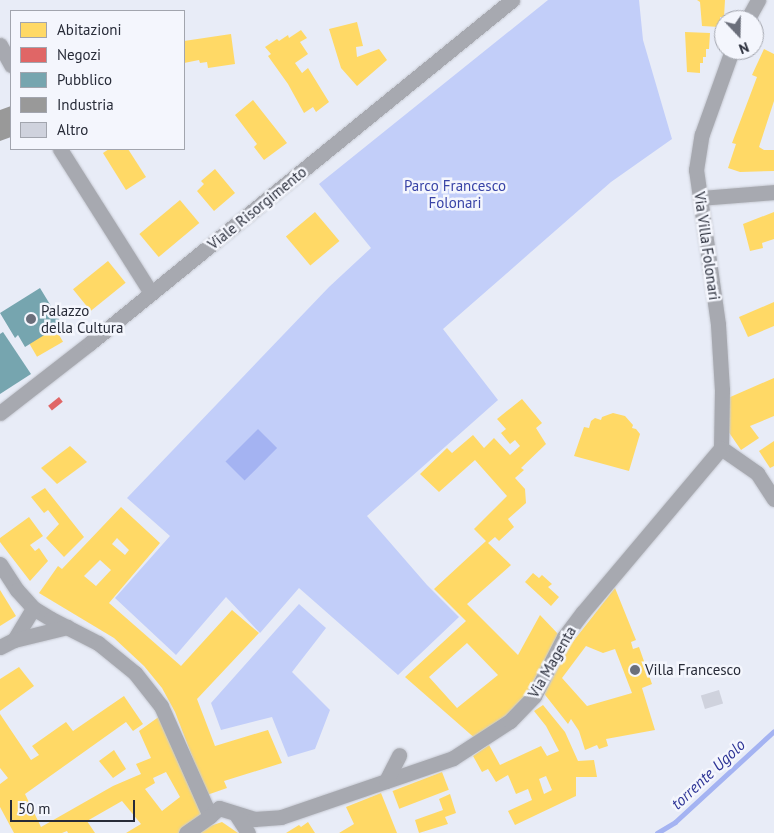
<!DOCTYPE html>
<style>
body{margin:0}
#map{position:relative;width:774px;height:833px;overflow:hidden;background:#e8ecf7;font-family:"PT Sans",sans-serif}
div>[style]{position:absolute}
.green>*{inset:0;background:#c2cef9}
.water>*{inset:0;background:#a4b3f2;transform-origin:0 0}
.homes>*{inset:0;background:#ffd966;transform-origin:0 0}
.shops>*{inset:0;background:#e06666;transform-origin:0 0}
.public>*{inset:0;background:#76a5af}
.industry>*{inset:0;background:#999}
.stream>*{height:5px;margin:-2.5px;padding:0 2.5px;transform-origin:2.5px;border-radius:2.5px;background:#a4b3f2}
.building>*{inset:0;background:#cfd2dd;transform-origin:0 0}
.roads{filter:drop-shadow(0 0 1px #c7cad3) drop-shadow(0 0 1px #c7cad3)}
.street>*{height:15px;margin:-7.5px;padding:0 7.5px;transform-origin:7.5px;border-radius:7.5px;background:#a7a9b0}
.dots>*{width:14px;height:14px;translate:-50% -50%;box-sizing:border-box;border:2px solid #f4f6fd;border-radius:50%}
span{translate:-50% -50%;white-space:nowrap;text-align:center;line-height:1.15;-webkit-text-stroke:5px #f4f6fd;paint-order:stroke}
.park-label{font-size:15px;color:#3944a7}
.street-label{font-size:15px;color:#272b38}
.poi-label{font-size:15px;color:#272b38}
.left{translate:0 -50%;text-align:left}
.water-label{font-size:16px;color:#2d3496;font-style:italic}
.legend{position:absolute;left:10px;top:10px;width:175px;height:140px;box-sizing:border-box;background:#f4f6fd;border:1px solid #a2a5ae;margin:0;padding:6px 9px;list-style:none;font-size:15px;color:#272b38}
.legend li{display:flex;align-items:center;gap:10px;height:25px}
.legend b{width:25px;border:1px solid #a2a5ae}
.north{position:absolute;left:714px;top:10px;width:50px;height:50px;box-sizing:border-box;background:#f4f6fd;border:1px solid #a2a5ae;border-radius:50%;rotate:159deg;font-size:14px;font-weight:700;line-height:20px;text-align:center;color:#272b38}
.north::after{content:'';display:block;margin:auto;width:18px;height:22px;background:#6b6f7b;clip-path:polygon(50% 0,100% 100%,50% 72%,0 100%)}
.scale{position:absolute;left:10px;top:800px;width:125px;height:22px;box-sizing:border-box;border:2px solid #272b38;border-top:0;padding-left:6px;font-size:15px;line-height:18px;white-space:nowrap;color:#272b38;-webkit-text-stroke:4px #f4f6fd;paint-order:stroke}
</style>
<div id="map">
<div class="green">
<div style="clip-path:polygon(548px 0,639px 0,643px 40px,672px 139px,611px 182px,443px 329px,498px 400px,367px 516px,427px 585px,459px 617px,398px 675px,299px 588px,260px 633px,226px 597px,176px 655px,115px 598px,170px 536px,127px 498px,329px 287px,371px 248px,319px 184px)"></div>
<div style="clip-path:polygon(299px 604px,326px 628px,292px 672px,330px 710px,315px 749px,288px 757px,272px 717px,221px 730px,211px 703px)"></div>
</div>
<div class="water">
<div style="left:258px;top:429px;width:27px;height:46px;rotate:45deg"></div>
</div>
<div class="homes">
<div style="clip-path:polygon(697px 0,725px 0,724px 17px,720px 17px,720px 27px,702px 26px,700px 2px)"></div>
<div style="clip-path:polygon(357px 22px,363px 46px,356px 47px,357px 57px,379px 49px,387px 60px,357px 86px,341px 68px,329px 29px)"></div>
<div style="clip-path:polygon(301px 30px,307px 38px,300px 42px,308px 54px,295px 63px,302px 73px,308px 68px,329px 102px,316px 112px,313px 107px,304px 113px,288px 84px,268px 56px,271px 54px,265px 47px,277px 39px,279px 41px,288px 35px,289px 38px)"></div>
<div style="clip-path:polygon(685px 32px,710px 33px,709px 49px,706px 49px,706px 57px,703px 57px,703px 63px,700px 63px,700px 73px,687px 72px)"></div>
<div style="clip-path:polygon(231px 34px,235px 64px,208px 68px,207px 62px,200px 63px,199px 60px,184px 63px,184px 41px)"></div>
<div style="clip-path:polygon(764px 49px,774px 54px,774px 101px,759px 147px,764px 150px,774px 150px,774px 171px,740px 172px,728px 168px,736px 144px,732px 143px,757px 77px,752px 75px)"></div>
<div style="clip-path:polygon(253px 100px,287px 143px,264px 160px,254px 147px,257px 144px,235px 115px)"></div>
<div style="clip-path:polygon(109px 149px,128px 149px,146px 177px,126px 190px,103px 153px)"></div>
<div style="clip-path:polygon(215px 169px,235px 193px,214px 211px,197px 191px,204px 184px,201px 181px)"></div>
<div style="left:180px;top:200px;width:30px;height:53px;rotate:50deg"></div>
<div style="left:315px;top:212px;width:38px;height:38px;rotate:50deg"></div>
<div style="clip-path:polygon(774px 212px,774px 239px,762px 243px,763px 248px,750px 251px,743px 224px)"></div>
<div style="left:108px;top:261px;width:28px;height:45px;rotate:51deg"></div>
<div style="clip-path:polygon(774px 302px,774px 326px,748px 337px,739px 317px)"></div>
<div style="left:55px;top:328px;width:16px;height:30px;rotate:60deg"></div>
<div style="clip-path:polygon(774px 378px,774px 416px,750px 426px,759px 438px,741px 450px,728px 431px,728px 398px)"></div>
<div style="clip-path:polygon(evenodd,522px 399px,542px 423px,536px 428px,546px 444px,521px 468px,524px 470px,515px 478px,525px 489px,526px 503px,508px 519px,514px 527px,499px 541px,495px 537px,488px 543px,511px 565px,467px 604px,518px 655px,540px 615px,559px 635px,522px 702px,477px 740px,405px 677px,466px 621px,434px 589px,486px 541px,474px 529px,507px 496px,475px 460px,439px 492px,420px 474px,447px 448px,452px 453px,473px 435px,484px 448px,494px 438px,510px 455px,520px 446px,515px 440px,510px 444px,501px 433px,506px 429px,497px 419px,522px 399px,467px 643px,498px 675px,457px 708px,429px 677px,467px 643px)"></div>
<div style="clip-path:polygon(613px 413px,625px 416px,633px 425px,632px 428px,636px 429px,640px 434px,629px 471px,574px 456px,584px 427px,589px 428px,591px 421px,595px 418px,601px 420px,602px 417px)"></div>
<div style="clip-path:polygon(774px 441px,774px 466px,770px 468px,759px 451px)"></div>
<div style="clip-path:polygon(70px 446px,87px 462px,57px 484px,41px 468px)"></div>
<div style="clip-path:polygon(45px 488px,84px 537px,64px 557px,46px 538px,59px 524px,48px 510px,44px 513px,31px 497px)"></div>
<div style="clip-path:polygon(evenodd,121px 507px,160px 543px,109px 603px,181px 666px,232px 610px,259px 633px,197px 699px,215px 746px,268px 730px,282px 763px,224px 781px,227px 788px,207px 795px,175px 712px,162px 688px,144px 666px,114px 638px,39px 593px,58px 566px,62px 569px,121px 507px,117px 538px,129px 550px,125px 555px,112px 544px,117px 538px,121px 507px,100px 560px,111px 570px,96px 586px,84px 576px,100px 560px)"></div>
<div style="clip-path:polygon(29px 517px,43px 536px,30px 545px,35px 551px,39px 548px,48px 561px,30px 581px,0 542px,0 538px)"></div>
<div style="clip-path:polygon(533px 573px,539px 578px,542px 575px,552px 584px,548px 587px,559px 597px,551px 606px,525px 582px)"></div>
<div style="clip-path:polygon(evenodd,615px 588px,636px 640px,631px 642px,633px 649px,639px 647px,652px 684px,642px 688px,655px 730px,606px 739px,608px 746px,599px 749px,597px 745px,585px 750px,579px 731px,571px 719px,568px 724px,542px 691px,557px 662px,615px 588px,586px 646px,603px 653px,615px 649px,632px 693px,587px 706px,562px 678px,586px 646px)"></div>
<div style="clip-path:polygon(0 590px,16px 616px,0 626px)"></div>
<div style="clip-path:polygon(19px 667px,34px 686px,0 711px,0 679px)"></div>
<div style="clip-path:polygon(evenodd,124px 696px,143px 724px,133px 731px,126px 722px,25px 794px,41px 827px,113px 786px,141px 774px,136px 764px,151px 758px,139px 731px,160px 716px,167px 726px,190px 789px,203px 814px,181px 833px,126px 833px,141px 824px,122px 801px,87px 821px,95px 833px,68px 833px,67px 831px,62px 833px,14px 833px,0 807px,0 784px,8px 778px,0 768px,0 714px,31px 760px,39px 755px,32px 746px,66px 722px,73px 731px,124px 696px,166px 772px,180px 797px,162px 811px,145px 789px,155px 783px,153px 778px,166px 772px)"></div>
<div style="clip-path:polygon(evenodd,543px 705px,565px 732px,578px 761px,594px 760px,597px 777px,576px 777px,576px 796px,515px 825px,508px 811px,532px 800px,528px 789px,516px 794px,508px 775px,496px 782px,488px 769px,482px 772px,473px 756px,489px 745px,500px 765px,541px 746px,547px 756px,559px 751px,546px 726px,534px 711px,543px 705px,546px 776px,552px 790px,544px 794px,539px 779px,546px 776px)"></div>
<div style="clip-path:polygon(114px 750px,126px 769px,113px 778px,99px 761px)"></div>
<div style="left:442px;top:772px;width:19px;height:53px;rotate:69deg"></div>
<div style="clip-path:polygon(381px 793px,397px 833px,339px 833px,354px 824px,346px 807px)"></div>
<div style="clip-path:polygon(450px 794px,456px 813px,445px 817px,448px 824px,419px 833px,415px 820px,443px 810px,439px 799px)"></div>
<div style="clip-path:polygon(222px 822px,238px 833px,193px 833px,210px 826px)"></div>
<div style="clip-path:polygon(308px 822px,315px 833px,286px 833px,299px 825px,301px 827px)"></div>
</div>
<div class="shops">
<div style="left:59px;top:397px;width:6px;height:14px;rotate:51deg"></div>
</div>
<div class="public">
<div style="clip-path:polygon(40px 288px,62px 324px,25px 347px,18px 335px,15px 338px,0 313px)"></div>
<div style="clip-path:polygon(3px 332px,31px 374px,0 394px,0 334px)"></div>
</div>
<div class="industry">
<div style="clip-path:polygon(11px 106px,11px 137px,0 141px,0 110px)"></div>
</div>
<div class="stream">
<div style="left:657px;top:833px;width:21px;rotate:-31deg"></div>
<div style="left:675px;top:822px;width:134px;rotate:-42.6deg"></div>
</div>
<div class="building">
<div style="left:719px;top:690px;width:14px;height:19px;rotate:73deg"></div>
</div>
<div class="roads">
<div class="street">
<div style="left:747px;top:20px;width:23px;rotate:-61deg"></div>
<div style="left:0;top:45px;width:23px;rotate:61deg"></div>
<div style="left:60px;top:149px;width:170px;rotate:57.7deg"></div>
<div style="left:700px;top:198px;width:74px;rotate:-4.6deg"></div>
<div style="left:0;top:413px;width:114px;rotate:-37.9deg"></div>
<div style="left:90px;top:343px;width:544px;rotate:-39.1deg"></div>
<div style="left:721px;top:448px;width:58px;rotate:-89deg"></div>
<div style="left:722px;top:390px;width:66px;rotate:-93.5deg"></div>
<div style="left:718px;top:324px;width:156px;rotate:-98.1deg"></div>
<div style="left:696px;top:170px;width:36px;rotate:-81deg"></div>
<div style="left:702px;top:134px;width:89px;rotate:-70.3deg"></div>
<div style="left:721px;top:448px;width:44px;rotate:34.8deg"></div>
<div style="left:757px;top:473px;width:31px;rotate:57deg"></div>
<div style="left:0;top:564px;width:31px;rotate:57deg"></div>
<div style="left:17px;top:590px;width:24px;rotate:48deg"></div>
<div style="left:33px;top:608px;width:21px;rotate:31deg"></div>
<div style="left:51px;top:619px;width:53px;rotate:27.1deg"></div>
<div style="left:98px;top:643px;width:48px;rotate:39deg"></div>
<div style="left:135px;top:673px;width:42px;rotate:51.8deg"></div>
<div style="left:161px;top:706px;width:120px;rotate:66deg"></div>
<div style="left:210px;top:816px;width:12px;rotate:-42deg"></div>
<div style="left:219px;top:808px;width:37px;rotate:17deg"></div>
<div style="left:254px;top:819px;width:27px;rotate:-4deg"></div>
<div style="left:281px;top:817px;width:182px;rotate:-18.9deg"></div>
<div style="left:453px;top:758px;width:68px;rotate:-33deg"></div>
<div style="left:510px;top:721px;width:35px;rotate:-46deg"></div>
<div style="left:534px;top:696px;width:66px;rotate:-63deg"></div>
<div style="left:564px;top:637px;width:31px;rotate:-53deg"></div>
<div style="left:583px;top:612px;width:214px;rotate:-49.9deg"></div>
<div style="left:14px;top:640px;width:37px;rotate:-59deg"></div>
<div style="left:0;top:647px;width:16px;rotate:-27deg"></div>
<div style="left:14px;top:640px;width:55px;rotate:-13.8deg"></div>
<div style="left:386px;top:781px;width:29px;rotate:-63deg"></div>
<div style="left:237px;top:816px;width:20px;rotate:57deg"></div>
<div style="left:186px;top:833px;width:29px;rotate:-35deg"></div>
</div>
</div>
<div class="dots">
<div style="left:31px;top:319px;background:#6b6f7b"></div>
<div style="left:635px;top:670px;background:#6b6f7b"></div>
</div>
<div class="park-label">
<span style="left:455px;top:194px">Parco Francesco<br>Folonari</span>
</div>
<div class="street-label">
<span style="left:257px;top:208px;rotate:-39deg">Viale Risorgimento</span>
<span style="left:707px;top:246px;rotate:82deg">Via Villa Folonari</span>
<span style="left:552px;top:662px;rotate:-60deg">Via Magenta</span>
</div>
<div class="poi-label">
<span class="left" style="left:41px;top:319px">Palazzo<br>della Cultura</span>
<span class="left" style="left:645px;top:670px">Villa Francesco</span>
</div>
<div class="water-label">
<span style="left:708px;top:774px;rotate:-43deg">torrente Ugolo</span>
</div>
<ul class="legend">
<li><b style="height:14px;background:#ffd966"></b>Abitazioni</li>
<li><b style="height:14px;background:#e06666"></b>Negozi</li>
<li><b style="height:14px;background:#76a5af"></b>Pubblico</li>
<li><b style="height:14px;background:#999"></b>Industria</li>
<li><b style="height:14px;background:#cfd2dd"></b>Altro</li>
</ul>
<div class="north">N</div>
<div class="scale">50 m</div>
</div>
